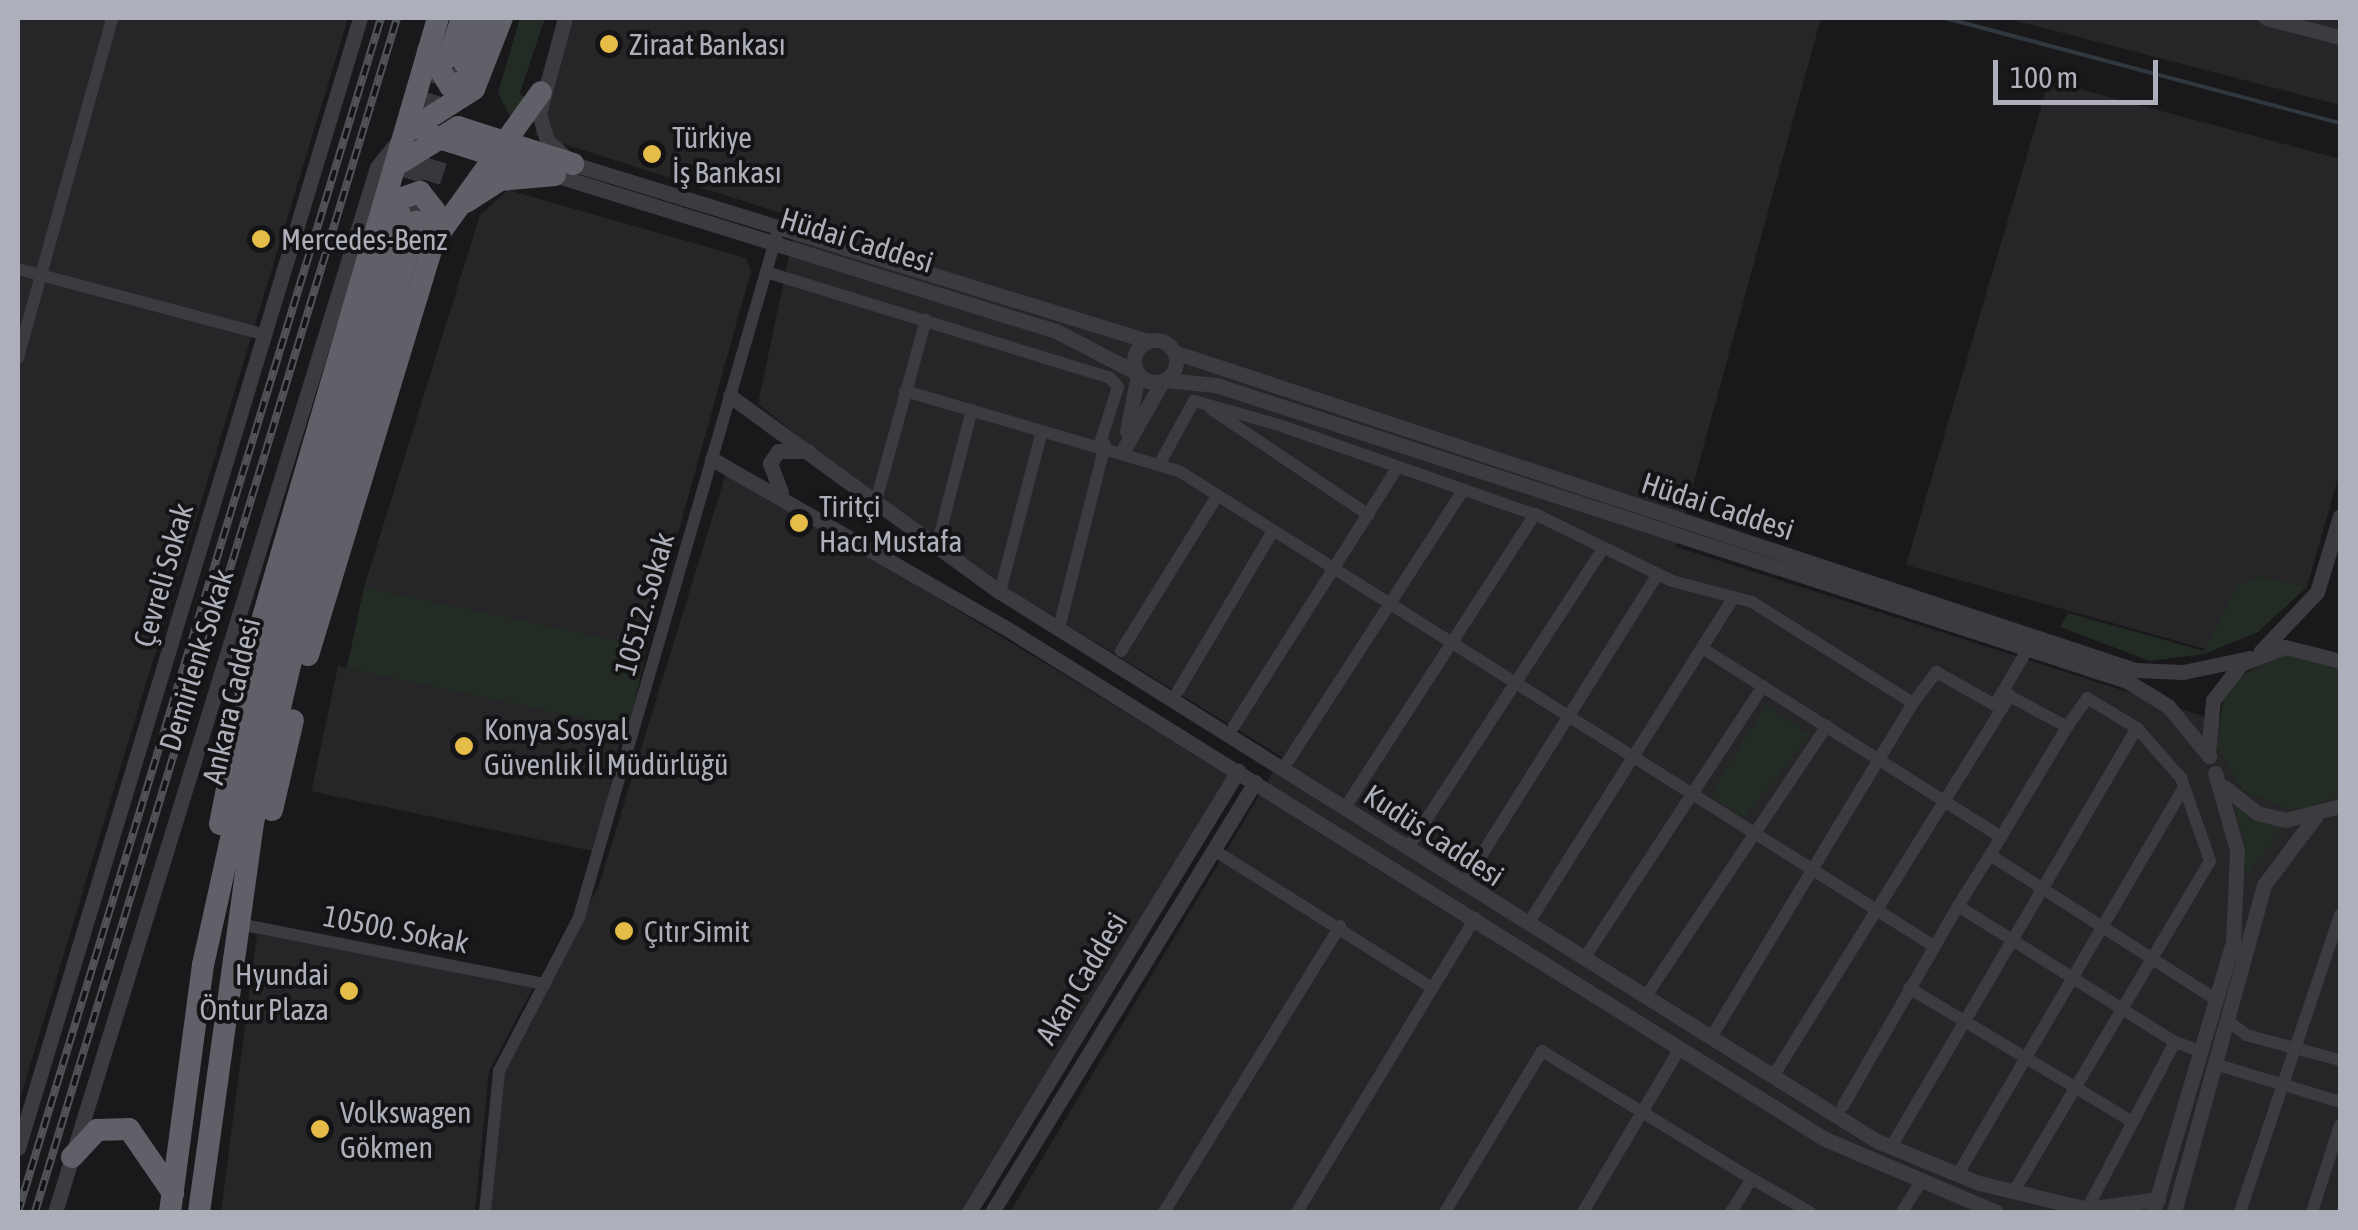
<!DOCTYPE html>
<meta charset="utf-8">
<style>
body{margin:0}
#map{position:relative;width:2358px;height:1230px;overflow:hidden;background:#19191b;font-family:"Asap Condensed",sans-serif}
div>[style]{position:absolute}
.built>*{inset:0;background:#262528;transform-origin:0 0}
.green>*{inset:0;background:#232b25;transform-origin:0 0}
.stream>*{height:4px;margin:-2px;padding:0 2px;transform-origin:2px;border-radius:2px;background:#30373f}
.trunk-tunnel>*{height:22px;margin-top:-11px;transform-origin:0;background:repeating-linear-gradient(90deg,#37373b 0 22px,transparent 0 33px)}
.minor>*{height:12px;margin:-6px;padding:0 6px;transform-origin:6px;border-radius:6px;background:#3b3b40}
.tertiary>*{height:15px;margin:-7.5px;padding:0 7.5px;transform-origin:7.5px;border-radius:7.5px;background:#3b3b40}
.tertiary>.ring{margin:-7.5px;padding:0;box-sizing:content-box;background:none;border:15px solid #3b3b40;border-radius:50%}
.trunk>*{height:22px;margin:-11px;padding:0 11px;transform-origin:11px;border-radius:11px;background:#5f6068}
.rail>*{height:8px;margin-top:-4px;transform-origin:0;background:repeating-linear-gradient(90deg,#141416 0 11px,#525359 0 22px);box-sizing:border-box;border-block:2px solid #525359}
.dots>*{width:28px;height:28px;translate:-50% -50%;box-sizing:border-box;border:5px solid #141416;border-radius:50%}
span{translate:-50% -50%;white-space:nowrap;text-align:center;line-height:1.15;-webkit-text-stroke:8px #141416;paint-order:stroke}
.poi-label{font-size:30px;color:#adb0ba}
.left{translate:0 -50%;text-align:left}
.right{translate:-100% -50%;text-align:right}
.street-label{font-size:30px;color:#adb0ba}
.frame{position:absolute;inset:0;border:20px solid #adb0ba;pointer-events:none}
.scale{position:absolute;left:1993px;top:60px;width:165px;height:45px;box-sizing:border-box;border:5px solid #adb0ba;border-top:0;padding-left:12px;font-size:30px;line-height:35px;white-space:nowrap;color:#adb0ba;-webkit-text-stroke:8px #141416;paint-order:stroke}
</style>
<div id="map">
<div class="built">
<div style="clip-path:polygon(18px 18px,348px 18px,18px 1105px)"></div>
<div style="clip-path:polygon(571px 18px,1821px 18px,1676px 547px,2340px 760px,2340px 1212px,1010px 1212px,1282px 757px,920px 534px,758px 404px,797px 218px,535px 135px)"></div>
<div style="clip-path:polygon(2005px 18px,2340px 18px,2340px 105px)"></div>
<div style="clip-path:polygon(2049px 81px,2340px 159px,2340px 471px,2307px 587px,2258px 576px,2209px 650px,1906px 565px)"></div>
<div style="clip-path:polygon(508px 190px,746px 258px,751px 271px,646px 648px,364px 587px,480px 215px)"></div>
<div style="clip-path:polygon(727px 470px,1229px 775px,964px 1212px,490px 1212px,502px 1073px,599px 885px)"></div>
<div style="left:338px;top:666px;width:291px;height:128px;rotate:12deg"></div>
<div style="clip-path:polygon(257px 934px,534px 986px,489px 1071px,475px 1212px,221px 1212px)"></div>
</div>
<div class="green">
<div style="clip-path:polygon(520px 18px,545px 18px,520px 93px,529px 102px,513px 122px,498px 93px)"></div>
<div style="clip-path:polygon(2258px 576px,2307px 587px,2258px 632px,2204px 654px,2150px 661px,2060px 627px,2068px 613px,2204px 651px,2237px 587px)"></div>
<div style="left:364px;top:587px;width:289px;height:83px;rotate:12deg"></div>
<div style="clip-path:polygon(2285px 653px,2340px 668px,2340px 794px,2314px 807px,2289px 810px,2243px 791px,2217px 748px,2223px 698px,2238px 677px)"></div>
<div style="clip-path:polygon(1766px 705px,1810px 735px,1744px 818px,1710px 795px)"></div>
<div style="clip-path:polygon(2233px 802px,2288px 823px,2246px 876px,2243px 837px)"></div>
</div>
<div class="stream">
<div style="left:1945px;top:18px;width:409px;rotate:14.9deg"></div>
</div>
<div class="trunk-tunnel">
<div style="left:401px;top:211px;width:157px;rotate:-72.6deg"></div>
<div style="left:420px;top:213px;width:93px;rotate:-73.1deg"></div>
</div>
<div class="minor">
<div style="left:18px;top:269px;width:253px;rotate:14.9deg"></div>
<div style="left:766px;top:272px;width:360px;rotate:17.1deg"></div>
<div style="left:1110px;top:378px;width:12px;rotate:48deg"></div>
<div style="left:1118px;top:387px;width:59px;rotate:107.8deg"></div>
<div style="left:18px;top:358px;width:353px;rotate:-74.5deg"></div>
<div style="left:905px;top:391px;width:285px;rotate:16.3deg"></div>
<div style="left:1179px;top:471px;width:892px;rotate:32.18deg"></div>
<div style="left:1211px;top:409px;width:190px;rotate:33.9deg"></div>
<div style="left:1160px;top:463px;width:71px;rotate:-61.3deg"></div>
<div style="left:1194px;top:401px;width:88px;rotate:15.8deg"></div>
<div style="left:1279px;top:425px;width:278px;rotate:19.3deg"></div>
<div style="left:1541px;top:517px;width:146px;rotate:26deg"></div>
<div style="left:1672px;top:581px;width:83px;rotate:14.7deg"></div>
<div style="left:1752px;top:602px;width:190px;rotate:32.1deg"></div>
<div style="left:1913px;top:703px;width:39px;rotate:-53deg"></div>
<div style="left:1936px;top:672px;width:68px;rotate:29.2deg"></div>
<div style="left:1995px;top:705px;width:64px;rotate:-59.8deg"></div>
<div style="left:876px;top:501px;width:188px;rotate:-74.6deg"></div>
<div style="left:936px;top:549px;width:144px;rotate:-75.5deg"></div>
<div style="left:1000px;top:592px;width:166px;rotate:-75.4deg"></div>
<div style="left:1059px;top:628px;width:189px;rotate:-75.9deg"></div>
<div style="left:1702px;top:648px;width:354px;rotate:32.3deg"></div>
<div style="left:1121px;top:651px;width:182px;rotate:-58.2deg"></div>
<div style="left:1178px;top:691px;width:184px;rotate:-59.3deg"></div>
<div style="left:2002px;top:692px;width:74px;rotate:28.3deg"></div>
<div style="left:2067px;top:727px;width:35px;rotate:-55deg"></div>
<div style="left:2087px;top:698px;width:58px;rotate:31deg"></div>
<div style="left:2137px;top:728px;width:67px;rotate:48.7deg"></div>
<div style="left:2181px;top:778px;width:88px;rotate:70.7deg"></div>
<div style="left:2210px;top:861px;width:384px;rotate:120.7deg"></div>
<div style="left:1234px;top:726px;width:305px;rotate:-57.7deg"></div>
<div style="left:2067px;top:727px;width:149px;rotate:121deg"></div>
<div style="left:1990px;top:855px;width:269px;rotate:32.6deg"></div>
<div style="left:1288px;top:761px;width:323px;rotate:-57.1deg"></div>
<div style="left:1350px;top:800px;width:341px;rotate:-57.1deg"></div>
<div style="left:1413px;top:840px;width:348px;rotate:-56.9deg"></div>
<div style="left:1214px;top:850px;width:258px;rotate:32.3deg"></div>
<div style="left:1469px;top:875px;width:355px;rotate:-57.9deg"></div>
<div style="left:1958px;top:906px;width:60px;rotate:-57.9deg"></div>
<div style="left:1533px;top:916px;width:377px;rotate:-57.8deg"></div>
<div style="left:239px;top:924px;width:312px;rotate:11.1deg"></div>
<div style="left:1589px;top:951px;width:317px;rotate:-56.7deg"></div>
<div style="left:1909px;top:988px;width:261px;rotate:30.9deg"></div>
<div style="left:1650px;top:990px;width:318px;rotate:-56.2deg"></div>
<div style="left:2227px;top:1020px;width:24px;rotate:38deg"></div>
<div style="left:2246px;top:1035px;width:97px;rotate:14.9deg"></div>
<div style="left:1715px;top:1031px;width:383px;rotate:-58.9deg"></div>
<div style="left:2215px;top:1064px;width:131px;rotate:16.9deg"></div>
<div style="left:1777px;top:1070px;width:441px;rotate:-58.1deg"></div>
<div style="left:1843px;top:1106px;width:231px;rotate:-60.1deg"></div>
<div style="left:1958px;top:906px;width:256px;rotate:32.1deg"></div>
<div style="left:1891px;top:1147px;width:486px;rotate:-59.6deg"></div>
<div style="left:1958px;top:1174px;width:447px;rotate:-59.7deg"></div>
<div style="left:2087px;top:1209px;width:189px;rotate:-62.2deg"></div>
<div style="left:2175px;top:1042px;width:29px;rotate:20deg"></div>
<div style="left:485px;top:1212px;width:142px;rotate:-84.3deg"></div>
<div style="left:499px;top:1071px;width:174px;rotate:-62.5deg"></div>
<div style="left:579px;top:917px;width:711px;rotate:-73.83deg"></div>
<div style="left:1164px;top:1212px;width:336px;rotate:-58.4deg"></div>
<div style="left:1297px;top:1212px;width:344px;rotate:-58.8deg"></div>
<div style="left:1445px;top:1212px;width:188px;rotate:-58.9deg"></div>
<div style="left:1542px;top:1051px;width:246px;rotate:31.4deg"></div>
<div style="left:1583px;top:1212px;width:191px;rotate:-59.4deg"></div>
<div style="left:1731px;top:1212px;width:39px;rotate:-58deg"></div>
<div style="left:1752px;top:1179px;width:67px;rotate:29.6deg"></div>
<div style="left:1902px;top:1212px;width:36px;rotate:-58deg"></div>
<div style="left:2240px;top:1212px;width:314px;rotate:-71.4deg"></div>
<div style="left:2312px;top:1212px;width:91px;rotate:-72.2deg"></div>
</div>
<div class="tertiary">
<div style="left:565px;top:18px;width:99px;rotate:105.2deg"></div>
<div style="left:539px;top:114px;width:27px;rotate:73deg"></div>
<div style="left:547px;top:140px;width:35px;rotate:43deg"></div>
<div style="left:573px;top:164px;width:602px;rotate:17.11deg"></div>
<div style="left:2266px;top:18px;width:76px;rotate:14.4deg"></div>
<div style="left:555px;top:175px;width:525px;rotate:17.3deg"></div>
<div style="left:1056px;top:331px;width:91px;rotate:27.4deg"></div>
<div class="ring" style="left:1134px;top:340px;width:27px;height:27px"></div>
<div style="left:1174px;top:352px;width:1012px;rotate:18.31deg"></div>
<div style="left:2135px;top:670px;width:48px;rotate:2.4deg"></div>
<div style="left:2183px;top:672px;width:68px;rotate:-11.8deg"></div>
<div style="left:1165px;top:380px;width:51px;rotate:5.6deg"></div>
<div style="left:1216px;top:385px;width:958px;rotate:18deg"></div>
<div style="left:2127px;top:681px;width:48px;rotate:31.4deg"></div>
<div style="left:2168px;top:706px;width:65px;rotate:50.6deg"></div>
<div style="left:730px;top:396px;width:334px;rotate:36deg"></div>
<div style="left:1000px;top:592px;width:1035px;rotate:32.05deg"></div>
<div style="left:1877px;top:1141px;width:110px;rotate:22.4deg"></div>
<div style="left:1979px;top:1183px;width:111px;rotate:13.5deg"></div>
<div style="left:2087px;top:1209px;width:72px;rotate:-8deg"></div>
<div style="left:1127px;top:431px;width:57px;rotate:-78.9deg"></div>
<div style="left:1124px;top:449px;width:77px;rotate:-60.4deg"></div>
<div style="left:712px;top:459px;width:336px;rotate:29.9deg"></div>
<div style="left:1003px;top:626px;width:969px;rotate:31.97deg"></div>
<div style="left:1825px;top:1139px;width:186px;rotate:23.1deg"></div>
<div style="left:781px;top:492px;width:31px;rotate:-111deg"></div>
<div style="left:770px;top:463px;width:14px;rotate:-56deg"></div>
<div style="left:778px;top:451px;width:30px"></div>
<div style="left:2261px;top:651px;width:81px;rotate:-46.5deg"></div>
<div style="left:2317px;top:592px;width:79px;rotate:-73.2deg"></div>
<div style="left:2208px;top:753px;width:53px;rotate:-84.6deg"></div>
<div style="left:2213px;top:700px;width:46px;rotate:-52.1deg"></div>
<div style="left:2241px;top:664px;width:47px;rotate:-21.1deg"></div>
<div style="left:2285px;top:647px;width:57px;rotate:14.3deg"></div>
<div style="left:2224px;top:787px;width:42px;rotate:38.2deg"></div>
<div style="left:2257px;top:813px;width:29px;rotate:14deg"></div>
<div style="left:2285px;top:820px;width:57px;rotate:-14.3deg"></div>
<div style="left:18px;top:1148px;width:1181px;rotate:-73.16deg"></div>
<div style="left:55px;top:1212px;width:1093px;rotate:-72.87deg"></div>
<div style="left:377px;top:167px;width:41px;rotate:-50.9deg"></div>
<div style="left:969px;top:1212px;width:517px;rotate:-58.62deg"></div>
<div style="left:992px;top:1212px;width:504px;rotate:-58.55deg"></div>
<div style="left:2153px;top:1212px;width:282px;rotate:-73.5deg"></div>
<div style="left:2233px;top:942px;width:92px;rotate:-87.5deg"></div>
<div style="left:2237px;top:850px;width:80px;rotate:-105.9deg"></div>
<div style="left:2174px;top:1212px;width:339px;rotate:-74.6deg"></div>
<div style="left:2264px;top:885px;width:85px;rotate:-53.1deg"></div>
</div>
<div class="trunk">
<div style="left:428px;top:51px;width:41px;rotate:57.8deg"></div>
<div style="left:450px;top:86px;width:31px;rotate:-19deg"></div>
<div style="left:449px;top:57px;width:41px;rotate:-71.6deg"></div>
<div style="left:465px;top:64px;width:49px;rotate:-70.8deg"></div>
<div style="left:405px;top:133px;width:82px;rotate:-32.5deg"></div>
<div style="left:474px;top:89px;width:76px;rotate:-68.5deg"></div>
<div style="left:427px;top:134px;width:118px;rotate:17.8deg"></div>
<div style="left:400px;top:163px;width:68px;rotate:-31.8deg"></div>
<div style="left:458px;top:127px;width:121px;rotate:17.8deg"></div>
<div style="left:466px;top:202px;width:40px;rotate:-32.9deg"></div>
<div style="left:500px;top:180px;width:55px;rotate:-5.2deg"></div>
<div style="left:385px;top:204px;width:37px;rotate:-19deg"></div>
<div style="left:420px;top:192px;width:23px;rotate:52deg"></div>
<div style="left:434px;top:210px;width:27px;rotate:88deg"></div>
<div style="left:308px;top:655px;width:433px;rotate:-73.1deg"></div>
<div style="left:434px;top:241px;width:183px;rotate:-54.3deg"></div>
<div style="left:272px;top:810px;width:92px;rotate:-76.9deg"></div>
<div style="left:220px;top:824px;width:194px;rotate:-78.7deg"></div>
<div style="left:258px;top:634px;width:642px;rotate:-73.71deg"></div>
<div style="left:72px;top:1157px;width:37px;rotate:-47deg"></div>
<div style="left:97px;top:1130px;width:32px;rotate:-2deg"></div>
<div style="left:129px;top:1129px;width:78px;rotate:55.5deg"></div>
<div style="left:170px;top:1212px;width:249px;rotate:-82.4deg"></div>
<div style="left:203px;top:965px;width:226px;rotate:-77.5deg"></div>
<div style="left:252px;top:744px;width:283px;rotate:-75.9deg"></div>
<div style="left:321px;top:470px;width:268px;rotate:-72.9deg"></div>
<div style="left:199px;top:1212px;width:393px;rotate:-82.1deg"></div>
<div style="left:253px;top:823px;width:254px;rotate:-76.8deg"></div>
<div style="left:311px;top:576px;width:370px;rotate:-73.4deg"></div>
</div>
<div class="rail">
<div style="left:18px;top:1212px;width:1248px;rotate:-73.09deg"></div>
<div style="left:35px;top:1212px;width:1248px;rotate:-73.13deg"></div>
</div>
<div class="dots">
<div style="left:609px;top:44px;background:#e5bc47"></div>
<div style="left:652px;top:154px;background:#e5bc47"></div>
<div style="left:261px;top:239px;background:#e5bc47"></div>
<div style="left:799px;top:523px;background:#e5bc47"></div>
<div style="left:464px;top:746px;background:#e5bc47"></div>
<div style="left:624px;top:931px;background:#e5bc47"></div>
<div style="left:349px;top:991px;background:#e5bc47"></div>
<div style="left:320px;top:1129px;background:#e5bc47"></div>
</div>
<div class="poi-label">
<span class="left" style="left:629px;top:44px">Ziraat Bankası</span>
<span class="left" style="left:672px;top:154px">Türkiye<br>İş Bankası</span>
<span class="left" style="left:281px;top:239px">Mercedes-Benz</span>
<span class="left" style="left:819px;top:523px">Tiritçi<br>Hacı Mustafa</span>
<span class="left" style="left:484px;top:746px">Konya Sosyal<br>Güvenlik İl Müdürlüğü</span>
<span class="left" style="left:644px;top:931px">Çıtır Simit</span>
<span class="right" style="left:329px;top:991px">Hyundai<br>Öntur Plaza</span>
<span class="left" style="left:340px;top:1129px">Volkswagen<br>Gökmen</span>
</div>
<div class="street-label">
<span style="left:857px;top:240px;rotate:17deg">Hüdai Caddesi</span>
<span style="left:1718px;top:506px;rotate:18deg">Hüdai Caddesi</span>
<span style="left:163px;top:575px;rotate:-74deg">Çevreli Sokak</span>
<span style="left:644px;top:604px;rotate:-74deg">10512. Sokak</span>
<span style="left:196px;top:660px;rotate:-73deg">Demirlenk Sokak</span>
<span style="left:231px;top:701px;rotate:-77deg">Ankara Caddesi</span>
<span style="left:1434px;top:835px;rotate:33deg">Kudüs Caddesi</span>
<span style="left:396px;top:929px;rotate:11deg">10500. Sokak</span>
<span style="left:1081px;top:978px;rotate:-59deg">Akan Caddesi</span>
</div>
<div class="frame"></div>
<div class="scale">100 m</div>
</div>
